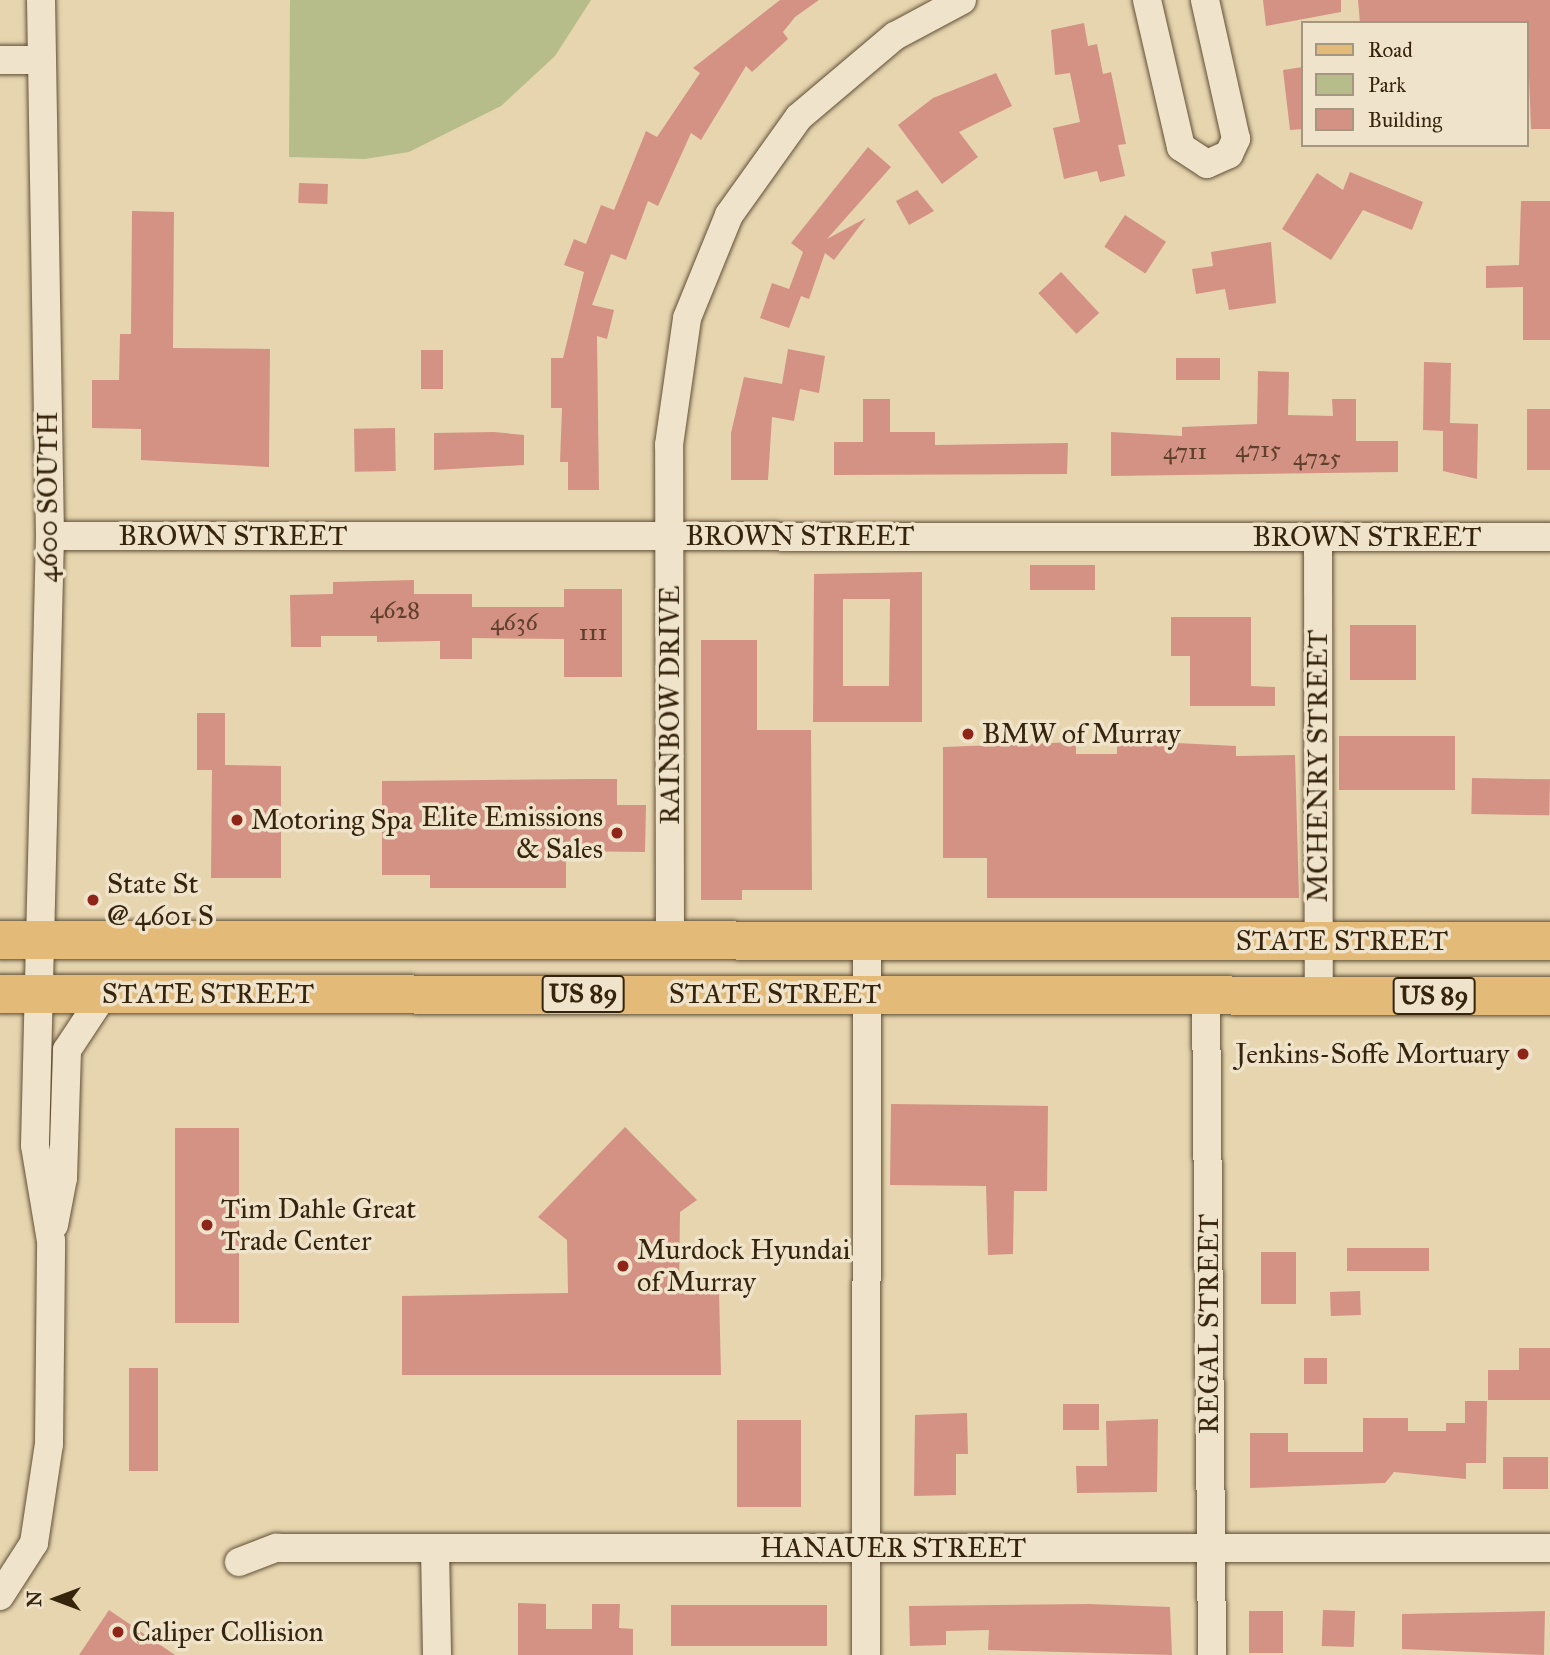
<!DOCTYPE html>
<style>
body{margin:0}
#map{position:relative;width:1550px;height:1655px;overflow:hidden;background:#e6d5af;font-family:"IM FELL Great Primer",serif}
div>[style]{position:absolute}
.green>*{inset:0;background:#b6bd8a}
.building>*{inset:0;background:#d49284;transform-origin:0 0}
.roads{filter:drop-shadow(0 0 2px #625036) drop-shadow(0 0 2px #625036)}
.minor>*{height:28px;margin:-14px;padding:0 14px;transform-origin:14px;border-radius:14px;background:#efe4cb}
.primary>*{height:38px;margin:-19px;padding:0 19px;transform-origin:19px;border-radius:19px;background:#e3ba78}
.dots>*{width:19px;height:19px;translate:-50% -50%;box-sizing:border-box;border:4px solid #efe4cb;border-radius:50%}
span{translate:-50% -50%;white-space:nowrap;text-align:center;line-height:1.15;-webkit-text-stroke:7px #efe4cb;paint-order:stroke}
.number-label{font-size:24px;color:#5e402b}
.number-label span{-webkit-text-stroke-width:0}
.shield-label span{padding:2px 5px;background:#efe4cb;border:2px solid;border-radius:5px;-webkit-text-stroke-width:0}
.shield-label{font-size:26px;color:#36240d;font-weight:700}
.street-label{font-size:28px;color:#36240d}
.poi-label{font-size:28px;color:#36240d}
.left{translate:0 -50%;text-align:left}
.right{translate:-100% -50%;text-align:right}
.legend{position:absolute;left:1301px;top:21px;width:228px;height:126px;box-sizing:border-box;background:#efe4cb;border:2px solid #a5977f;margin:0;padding:9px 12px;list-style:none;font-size:21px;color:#36240d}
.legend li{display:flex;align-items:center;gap:14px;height:35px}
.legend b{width:35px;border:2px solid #a5977f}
.north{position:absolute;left:21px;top:1564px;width:70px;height:70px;-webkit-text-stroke:5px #efe4cb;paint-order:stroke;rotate:270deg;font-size:19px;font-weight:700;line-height:28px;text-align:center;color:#36240d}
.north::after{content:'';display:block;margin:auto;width:24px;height:32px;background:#36240d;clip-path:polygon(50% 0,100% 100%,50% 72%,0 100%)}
</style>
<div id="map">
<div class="green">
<div style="clip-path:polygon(290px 0,591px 0,555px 56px,501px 106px,409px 152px,365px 159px,289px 157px)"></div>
</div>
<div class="building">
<div style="clip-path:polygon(780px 0,819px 0,795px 17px,783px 32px,788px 39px,752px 72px,746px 66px,701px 140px,691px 133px,658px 206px,648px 201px,626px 260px,611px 254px,592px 305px,614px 310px,607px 339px,597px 336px,599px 490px,568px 490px,568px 462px,560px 462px,562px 408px,551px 408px,551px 358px,563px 358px,584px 272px,564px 265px,574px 239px,586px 244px,601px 205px,614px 210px,646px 131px,657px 137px,700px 73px,693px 68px)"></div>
<div style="clip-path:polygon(1263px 0,1341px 0,1341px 12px,1266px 26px)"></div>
<div style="clip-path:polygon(1358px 0,1550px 0,1550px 129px,1531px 129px,1527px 23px,1360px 23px)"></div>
<div style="clip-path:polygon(1084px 23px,1088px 46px,1097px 44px,1103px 74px,1111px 72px,1126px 144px,1118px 145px,1125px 176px,1100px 182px,1097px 171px,1064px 179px,1053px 128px,1080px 122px,1070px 73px,1055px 75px,1051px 30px)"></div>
<div style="clip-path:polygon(1303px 67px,1303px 129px,1290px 130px,1283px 70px)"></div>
<div style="clip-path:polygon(996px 73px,1012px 106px,959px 132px,978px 157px,942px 184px,898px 125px,933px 98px)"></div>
<div style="clip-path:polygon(868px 147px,891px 167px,827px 239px,866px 218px,834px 260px,825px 253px,809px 299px,801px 296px,789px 328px,760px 318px,772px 283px,789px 289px,803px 252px,791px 243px)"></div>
<div style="clip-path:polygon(1350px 172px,1423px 202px,1412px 230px,1363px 210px,1331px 260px,1282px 229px,1317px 173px,1343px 190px)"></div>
<div style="left:299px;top:183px;width:29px;height:20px;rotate:2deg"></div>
<div style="clip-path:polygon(917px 190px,934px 211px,909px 225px,896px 201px)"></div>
<div style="clip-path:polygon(1521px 201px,1550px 201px,1550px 340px,1523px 340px,1523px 287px,1486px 288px,1486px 266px,1519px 265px)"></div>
<div style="clip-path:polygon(132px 211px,174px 212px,173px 348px,270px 349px,269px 467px,141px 460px,141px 429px,92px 428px,92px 380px,119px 380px,120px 334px,131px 334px)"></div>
<div style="left:1125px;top:215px;width:49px;height:38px;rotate:33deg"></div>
<div style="clip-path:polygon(1271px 242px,1276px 303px,1229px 310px,1225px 289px,1196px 294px,1192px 269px,1213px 266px,1211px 252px)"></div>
<div style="left:1061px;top:272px;width:56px;height:31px;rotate:47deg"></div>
<div style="clip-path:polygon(788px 349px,825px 356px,819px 393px,800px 389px,794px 421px,772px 417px,768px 480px,731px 480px,731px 433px,744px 377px,782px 384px)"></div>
<div style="left:421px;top:350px;width:22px;height:39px"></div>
<div style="left:1176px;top:358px;width:44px;height:22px"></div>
<div style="clip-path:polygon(1424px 362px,1451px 363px,1450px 423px,1478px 424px,1477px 479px,1443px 471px,1443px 431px,1423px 430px)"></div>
<div style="clip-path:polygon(1258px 371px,1289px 372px,1288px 415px,1333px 416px,1332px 399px,1356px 399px,1356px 441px,1398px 441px,1398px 472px,1111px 476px,1111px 432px,1182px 436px,1182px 427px,1257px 424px)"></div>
<div style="clip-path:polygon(863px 399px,890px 399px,890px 432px,935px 432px,935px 445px,1068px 443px,1067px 474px,834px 475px,834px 442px,863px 442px)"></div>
<div style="left:1527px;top:409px;width:23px;height:61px"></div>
<div style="left:395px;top:428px;width:43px;height:41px;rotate:89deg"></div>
<div style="clip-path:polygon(494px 432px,524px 435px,524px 465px,434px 470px,434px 433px)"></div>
<div style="left:1030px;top:565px;width:65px;height:25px"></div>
<div style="clip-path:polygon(evenodd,922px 572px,922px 722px,813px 722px,814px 574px,922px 572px,843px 599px,890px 599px,889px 686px,843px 686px,843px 599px)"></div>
<div style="clip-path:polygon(414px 580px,414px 594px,472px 594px,472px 607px,564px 607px,564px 589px,622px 589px,622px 677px,564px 677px,564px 639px,472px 638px,472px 659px,440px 659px,440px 641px,377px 642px,377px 636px,321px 636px,321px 647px,291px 647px,290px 595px,333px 594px,333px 582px)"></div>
<div style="clip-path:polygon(1171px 617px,1251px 617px,1251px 686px,1275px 687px,1275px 706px,1190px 706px,1190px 656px,1171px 656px)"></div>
<div style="left:1350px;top:625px;width:66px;height:55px"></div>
<div style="clip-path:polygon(701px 640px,757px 640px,757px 730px,811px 730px,812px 890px,742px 890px,742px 900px,701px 900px)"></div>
<div style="clip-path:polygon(197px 713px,225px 713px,225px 765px,281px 766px,281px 878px,211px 878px,212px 770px,197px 770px)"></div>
<div style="left:1455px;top:736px;width:54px;height:116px;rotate:90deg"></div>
<div style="clip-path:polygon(1117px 740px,1236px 746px,1236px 756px,1295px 755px,1299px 898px,987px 898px,987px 858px,943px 858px,943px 747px,1076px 742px,1076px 754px,1117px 754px)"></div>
<div style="left:1472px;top:778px;width:78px;height:36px;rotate:1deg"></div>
<div style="clip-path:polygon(592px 779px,617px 779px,617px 805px,646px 805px,645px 852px,566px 851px,566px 888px,430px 888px,430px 875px,382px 875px,382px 781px)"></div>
<div style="clip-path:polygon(891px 1104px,1048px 1106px,1047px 1191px,1014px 1191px,1013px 1254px,988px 1255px,986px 1186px,890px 1185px)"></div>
<div style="clip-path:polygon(625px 1127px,697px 1200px,680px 1212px,679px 1291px,719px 1291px,721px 1375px,402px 1375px,402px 1296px,568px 1293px,567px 1240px,538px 1217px)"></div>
<div style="left:175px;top:1128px;width:64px;height:195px"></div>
<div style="left:1347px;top:1248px;width:82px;height:23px"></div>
<div style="left:1261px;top:1252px;width:35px;height:52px"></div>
<div style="left:1360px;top:1291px;width:24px;height:30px;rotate:88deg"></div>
<div style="clip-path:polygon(1519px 1348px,1550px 1348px,1550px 1400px,1488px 1400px,1488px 1370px,1519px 1370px)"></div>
<div style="left:1304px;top:1358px;width:23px;height:26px"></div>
<div style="left:129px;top:1368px;width:29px;height:103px"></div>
<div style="clip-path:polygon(1465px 1401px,1487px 1401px,1486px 1463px,1466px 1463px,1466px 1479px,1394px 1472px,1385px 1483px,1250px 1488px,1250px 1433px,1288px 1433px,1288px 1452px,1363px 1452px,1363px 1418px,1408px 1418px,1408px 1431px,1446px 1431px,1446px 1423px,1465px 1423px)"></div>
<div style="left:1063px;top:1404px;width:36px;height:26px"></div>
<div style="clip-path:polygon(967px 1413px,968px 1454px,956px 1454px,956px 1495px,914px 1496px,915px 1415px)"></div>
<div style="clip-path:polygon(1158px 1419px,1157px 1492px,1077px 1493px,1076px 1466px,1107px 1466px,1106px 1421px)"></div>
<div style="left:737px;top:1420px;width:64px;height:87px"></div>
<div style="left:1503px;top:1457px;width:45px;height:32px"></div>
<div style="clip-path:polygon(518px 1603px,546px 1604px,546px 1629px,592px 1629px,592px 1604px,620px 1604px,619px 1628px,633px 1629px,633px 1655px,518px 1655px)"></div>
<div style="clip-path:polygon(1089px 1604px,1170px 1607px,1172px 1655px,988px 1650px,989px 1630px,946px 1631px,946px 1645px,910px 1646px,909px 1606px)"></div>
<div style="left:671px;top:1605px;width:156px;height:41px"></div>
<div style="clip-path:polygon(109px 1610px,175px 1655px,79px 1655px)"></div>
<div style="left:1323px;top:1610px;width:32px;height:36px;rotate:2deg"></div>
<div style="left:1249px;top:1611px;width:34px;height:42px"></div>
<div style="clip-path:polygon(1545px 1611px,1544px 1655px,1402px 1649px,1402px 1614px)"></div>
</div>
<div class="roads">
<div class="minor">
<div style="left:1147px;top:0;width:151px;rotate:77deg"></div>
<div style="left:1181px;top:147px;width:31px;rotate:33deg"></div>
<div style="left:1207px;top:164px;width:24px;rotate:-24deg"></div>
<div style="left:1229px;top:154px;width:17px;rotate:-65deg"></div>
<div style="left:1236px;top:139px;width:142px;rotate:-102.6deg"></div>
<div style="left:0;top:60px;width:41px"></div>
<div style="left:50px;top:536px;width:1500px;rotate:0.04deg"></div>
<div style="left:1318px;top:537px;width:458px;rotate:89.9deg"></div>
<div style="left:670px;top:940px;width:495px;rotate:-90.1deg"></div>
<div style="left:669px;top:445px;width:128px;rotate:-81.9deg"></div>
<div style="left:687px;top:318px;width:111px;rotate:-67.8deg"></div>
<div style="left:729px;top:215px;width:120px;rotate:-54.5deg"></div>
<div style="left:799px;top:117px;width:126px;rotate:-40.2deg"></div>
<div style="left:895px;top:36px;width:76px;rotate:-28.2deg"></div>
<div style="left:1206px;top:993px;width:662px;rotate:89.48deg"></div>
<div style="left:54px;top:1225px;width:48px;rotate:-79.2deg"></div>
<div style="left:63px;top:1178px;width:128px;rotate:-88.2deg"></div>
<div style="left:67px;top:1050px;width:67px;rotate:-56.5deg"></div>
<div style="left:435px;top:1549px;width:106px;rotate:88.9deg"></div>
<div style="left:239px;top:1562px;width:40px;rotate:-21deg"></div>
<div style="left:276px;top:1548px;width:1274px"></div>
<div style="left:0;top:1596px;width:63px;rotate:-57.3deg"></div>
<div style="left:34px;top:1543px;width:100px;rotate:-81.4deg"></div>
<div style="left:49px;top:1444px;width:203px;rotate:-89.4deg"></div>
<div style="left:51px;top:1241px;width:97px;rotate:-99.5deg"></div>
<div style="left:35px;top:1145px;width:609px;rotate:-88.59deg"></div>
<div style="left:50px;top:536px;width:536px;rotate:-90.96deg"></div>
<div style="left:866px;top:1655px;width:715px;rotate:-89.92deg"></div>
</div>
<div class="primary">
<div style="left:0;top:940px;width:1550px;rotate:0.04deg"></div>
<div style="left:0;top:994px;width:1550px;rotate:0.07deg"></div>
</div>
</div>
<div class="dots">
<div style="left:968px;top:734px;background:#8f2418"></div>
<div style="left:237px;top:820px;background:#8f2418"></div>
<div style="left:617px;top:833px;background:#8f2418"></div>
<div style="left:93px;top:900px;background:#8f2418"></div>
<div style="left:1523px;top:1054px;background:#8f2418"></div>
<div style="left:207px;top:1225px;background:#8f2418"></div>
<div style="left:623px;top:1266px;background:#8f2418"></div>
<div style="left:118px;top:1632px;background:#8f2418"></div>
</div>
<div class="number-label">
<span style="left:1258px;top:450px">4715</span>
<span style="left:1185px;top:452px">4711</span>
<span style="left:1317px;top:458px">4725</span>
<span style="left:395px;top:611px">4628</span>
<span style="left:514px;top:623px">4636</span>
<span style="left:593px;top:633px">111</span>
</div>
<div class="shield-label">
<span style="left:583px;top:994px">US 89</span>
<span style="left:1434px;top:996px">US 89</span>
</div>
<div class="street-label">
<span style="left:48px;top:497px;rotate:-90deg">4600 SOUTH</span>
<span style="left:233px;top:536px">BROWN STREET</span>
<span style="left:800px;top:536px">BROWN STREET</span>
<span style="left:1367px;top:537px">BROWN STREET</span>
<span style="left:670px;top:705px;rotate:-90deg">RAINBOW DRIVE</span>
<span style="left:1318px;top:766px;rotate:-90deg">MCHENRY STREET</span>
<span style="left:1342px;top:941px">STATE STREET</span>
<span style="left:208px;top:994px">STATE STREET</span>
<span style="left:775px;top:994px">STATE STREET</span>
<span style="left:1209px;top:1324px;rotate:-90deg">REGAL STREET</span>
<span style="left:893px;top:1548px">HANAUER STREET</span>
</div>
<div class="poi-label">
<span class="left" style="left:982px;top:734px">BMW of Murray</span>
<span class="right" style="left:603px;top:833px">Elite Emissions<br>&amp; Sales</span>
<span class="left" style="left:251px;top:820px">Motoring Spa</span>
<span class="left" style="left:107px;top:900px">State St<br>@ 4601 S</span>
<span class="right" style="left:1509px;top:1054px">Jenkins-Soffe Mortuary</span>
<span class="left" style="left:221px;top:1225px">Tim Dahle Great<br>Trade Center</span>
<span class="left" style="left:637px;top:1266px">Murdock Hyundai<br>of Murray</span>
<span class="left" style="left:132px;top:1632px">Caliper Collision</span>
</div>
<ul class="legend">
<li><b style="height:9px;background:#e3ba78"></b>Road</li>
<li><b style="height:19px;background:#b6bd8a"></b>Park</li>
<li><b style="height:19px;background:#d49284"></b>Building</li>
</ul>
<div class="north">N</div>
</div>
